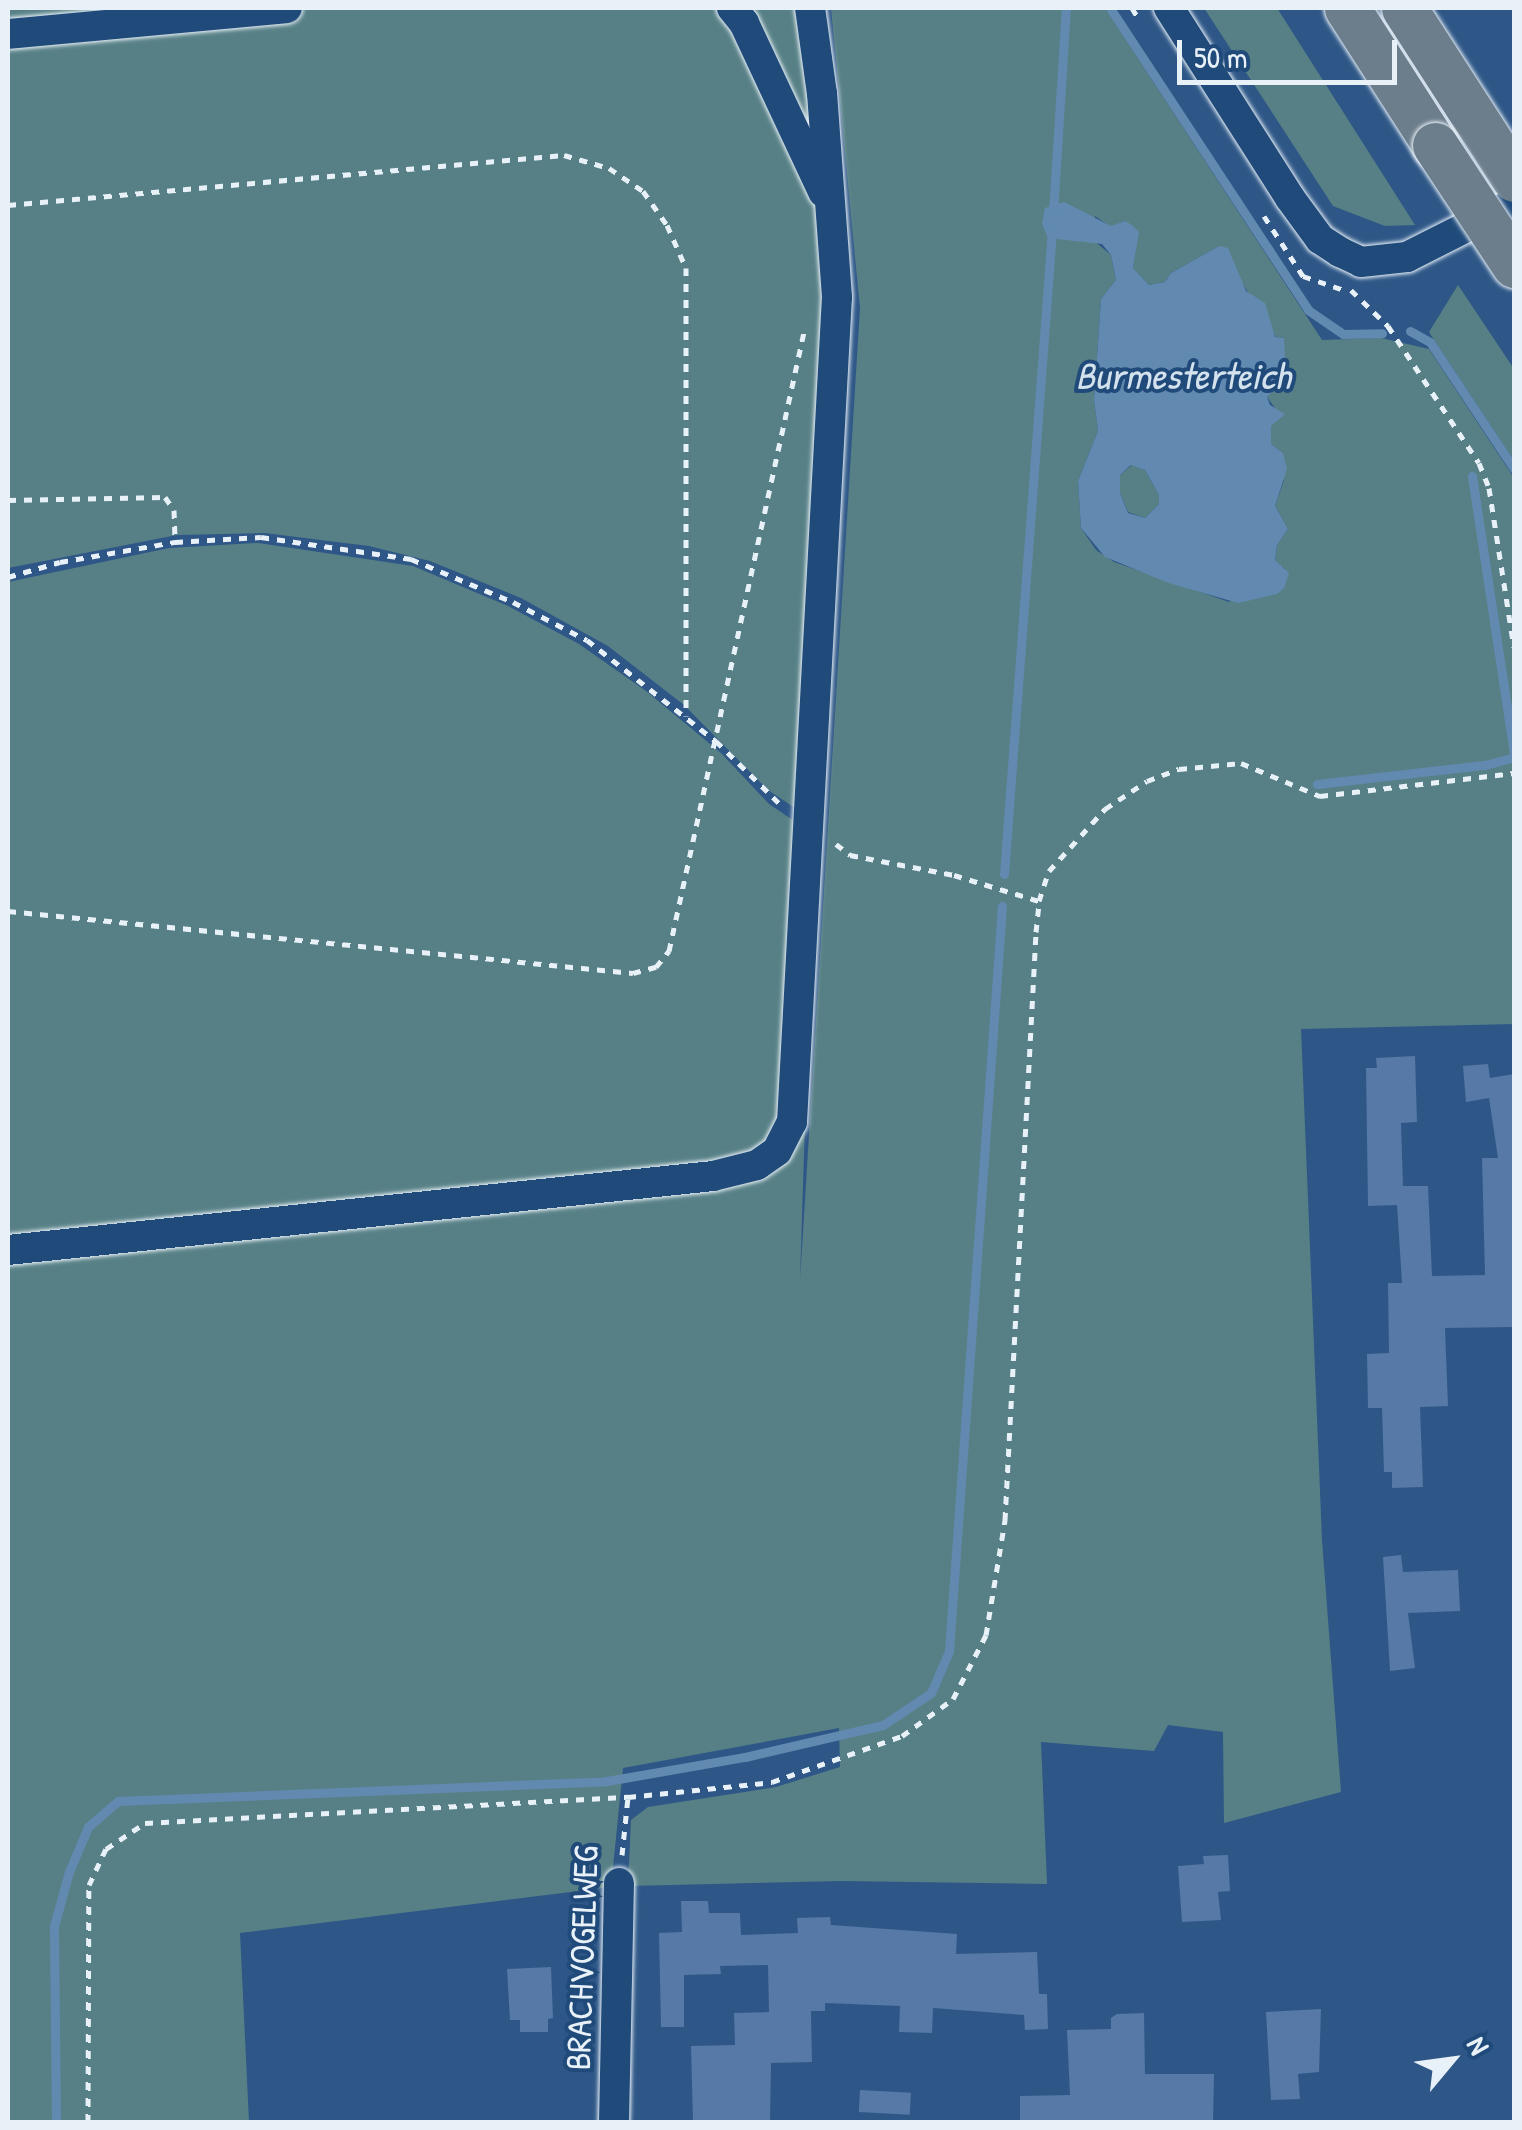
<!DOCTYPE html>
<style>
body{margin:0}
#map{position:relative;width:1522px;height:2130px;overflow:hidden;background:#2e5787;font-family:"Patrick Hand",sans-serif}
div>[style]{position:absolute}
.green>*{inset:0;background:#578086}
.water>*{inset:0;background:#628ab1}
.stream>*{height:9px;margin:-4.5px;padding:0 4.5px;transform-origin:4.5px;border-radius:4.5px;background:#628ab1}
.building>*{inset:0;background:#5679a7;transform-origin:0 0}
.path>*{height:5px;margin-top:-2.5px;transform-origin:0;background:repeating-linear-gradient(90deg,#e8f1f8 0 8px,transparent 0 16px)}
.roads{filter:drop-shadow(0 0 2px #e8f1f8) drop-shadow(0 0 2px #e8f1f8)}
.minor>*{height:30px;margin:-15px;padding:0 15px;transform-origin:15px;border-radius:15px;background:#1f4a7a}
.highway>*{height:45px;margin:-22.5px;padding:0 22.5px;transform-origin:22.5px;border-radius:22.5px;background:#6c7d8b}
.bridges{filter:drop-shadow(0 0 2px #e8f1f8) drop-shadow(0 0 2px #e8f1f8)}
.highway-bridge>*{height:45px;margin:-22.5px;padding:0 22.5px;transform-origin:22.5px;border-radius:22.5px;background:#6c7d8b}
span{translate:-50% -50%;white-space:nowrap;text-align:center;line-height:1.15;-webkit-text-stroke:8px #1f4a7a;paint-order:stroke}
.street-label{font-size:35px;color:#e8f1f8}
.water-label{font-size:38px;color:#d4e2ed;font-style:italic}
.frame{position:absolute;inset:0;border:10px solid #e8f1f8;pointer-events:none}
.north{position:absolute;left:1402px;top:2010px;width:100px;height:100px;-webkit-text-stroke:8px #1f4a7a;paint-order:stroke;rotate:61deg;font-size:28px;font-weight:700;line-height:40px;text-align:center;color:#e8f1f8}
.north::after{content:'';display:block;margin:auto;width:35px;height:45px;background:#e8f1f8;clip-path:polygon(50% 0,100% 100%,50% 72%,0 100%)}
.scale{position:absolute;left:1177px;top:40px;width:220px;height:45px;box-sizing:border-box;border:5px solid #e8f1f8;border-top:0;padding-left:12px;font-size:30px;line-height:35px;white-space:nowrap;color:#e8f1f8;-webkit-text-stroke:8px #1f4a7a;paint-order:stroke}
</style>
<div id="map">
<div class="green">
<div style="clip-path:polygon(evenodd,8px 8px,799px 8px,831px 297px,800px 1281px,860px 308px,831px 8px,1105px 8px,1322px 340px,1381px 338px,1429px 349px,1514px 478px,1514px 1024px,1301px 1029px,1322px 1540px,1341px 1792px,1224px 1823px,1223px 1732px,1168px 1725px,1154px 1751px,1041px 1742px,1047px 1884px,842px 1881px,628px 1886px,631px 1820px,648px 1807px,776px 1787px,840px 1767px,839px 1728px,623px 1768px,611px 1887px,240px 1933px,249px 2122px,8px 2122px,8px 582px,169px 548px,258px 543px,413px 566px,508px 606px,579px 644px,646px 691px,721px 753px,769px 804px,803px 827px,804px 814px,768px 790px,684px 705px,608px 646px,521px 598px,430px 561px,369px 546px,265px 533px,177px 535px,8px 568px,8px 8px,1095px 216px,1111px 227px,1125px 221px,1137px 241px,1133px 268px,1149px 285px,1165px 282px,1171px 273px,1219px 246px,1276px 337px,1284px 338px,1278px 383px,1267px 397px,1275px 408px,1276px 421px,1271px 425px,1271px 444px,1283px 453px,1284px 480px,1275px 506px,1288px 529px,1277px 545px,1275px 561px,1285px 569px,1229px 602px,1114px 562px,1096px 550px,1081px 528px,1078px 481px,1098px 431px,1094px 400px,1101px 299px,1116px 280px,1111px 255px,1093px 240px,1095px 216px)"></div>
<div style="clip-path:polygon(1204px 8px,1277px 8px,1415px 225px,1385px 226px,1333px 206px)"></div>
<div style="clip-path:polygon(1458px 285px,1514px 369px,1514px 461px,1429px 332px)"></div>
<div style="clip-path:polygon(1132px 465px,1145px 470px,1159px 495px,1159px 504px,1145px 518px,1128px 512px,1120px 493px,1120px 475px)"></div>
</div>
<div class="water">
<div style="clip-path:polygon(evenodd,1064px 202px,1111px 226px,1125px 221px,1132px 225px,1139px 232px,1133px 268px,1149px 285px,1165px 282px,1171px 273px,1219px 246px,1228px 248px,1246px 291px,1265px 303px,1275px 337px,1284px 338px,1286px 378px,1267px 397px,1270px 405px,1285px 414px,1271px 426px,1271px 444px,1283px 453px,1287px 469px,1275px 506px,1288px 529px,1277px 545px,1275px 560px,1289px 573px,1284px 588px,1277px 594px,1238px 603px,1169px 583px,1105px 557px,1081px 528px,1078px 481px,1098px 431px,1094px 400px,1101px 299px,1116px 280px,1111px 255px,1102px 244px,1048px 238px,1042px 224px,1045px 208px,1064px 202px,1131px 465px,1145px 470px,1159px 495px,1159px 504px,1145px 518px,1128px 513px,1120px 493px,1120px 475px,1131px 465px)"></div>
</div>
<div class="stream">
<div style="left:1110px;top:8px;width:361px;rotate:56.7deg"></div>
<div style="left:1308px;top:310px;width:42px;rotate:34.4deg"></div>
<div style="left:1343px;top:334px;width:39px;rotate:-1deg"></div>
<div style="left:1053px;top:213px;width:205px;rotate:-86.4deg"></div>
<div style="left:1410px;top:331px;width:23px;rotate:29deg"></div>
<div style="left:1430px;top:342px;width:152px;rotate:56.5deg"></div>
<div style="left:1472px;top:476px;width:282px;rotate:81.4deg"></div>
<div style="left:1317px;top:784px;width:169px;rotate:-6.5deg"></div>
<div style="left:1485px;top:765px;width:30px;rotate:-15deg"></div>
<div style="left:1004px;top:874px;width:647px;rotate:-85.74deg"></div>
<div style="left:56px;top:2122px;width:196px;rotate:-90.6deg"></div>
<div style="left:54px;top:1926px;width:56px;rotate:-74.5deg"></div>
<div style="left:69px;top:1872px;width:49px;rotate:-67.1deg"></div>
<div style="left:88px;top:1827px;width:40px;rotate:-41deg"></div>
<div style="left:118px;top:1801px;width:489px;rotate:-2.3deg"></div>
<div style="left:607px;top:1781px;width:140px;rotate:-9.9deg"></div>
<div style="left:745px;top:1757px;width:142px;rotate:-13.1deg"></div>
<div style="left:883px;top:1725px;width:58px;rotate:-33.7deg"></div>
<div style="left:931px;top:1693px;width:46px;rotate:-66.8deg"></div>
<div style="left:949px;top:1651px;width:747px;rotate:-85.93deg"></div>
</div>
<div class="building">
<div style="clip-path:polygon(1415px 1056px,1417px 1122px,1401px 1123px,1403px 1186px,1428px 1186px,1432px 1276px,1485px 1275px,1482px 1158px,1498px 1158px,1489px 1098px,1466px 1102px,1463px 1066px,1488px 1064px,1490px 1078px,1514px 1074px,1514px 1327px,1445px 1328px,1448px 1406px,1420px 1407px,1423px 1487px,1392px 1488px,1392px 1472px,1384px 1472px,1382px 1408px,1368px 1408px,1367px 1354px,1389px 1353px,1388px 1283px,1402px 1283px,1397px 1205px,1368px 1206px,1366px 1068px,1377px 1068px,1376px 1058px)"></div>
<div style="clip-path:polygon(1401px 1555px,1403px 1572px,1458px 1570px,1460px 1611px,1408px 1613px,1415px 1668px,1390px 1671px,1383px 1557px)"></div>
<div style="clip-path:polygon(1228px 1855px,1230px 1891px,1218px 1892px,1221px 1920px,1182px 1922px,1178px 1866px,1204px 1864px,1203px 1856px)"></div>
<div style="clip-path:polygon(681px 1901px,708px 1901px,709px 1913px,740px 1913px,741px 1935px,798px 1933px,797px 1918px,830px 1917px,831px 1925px,957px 1934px,956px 1954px,1037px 1952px,1039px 1994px,1047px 1994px,1048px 2029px,1025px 2030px,1024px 2015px,933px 2008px,932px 2033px,899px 2032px,900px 2006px,825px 2003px,825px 2011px,811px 2011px,812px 2062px,771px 2063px,770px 2122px,693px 2122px,691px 2046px,735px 2045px,734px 2013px,769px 2012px,768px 1965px,720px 1966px,721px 1974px,684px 1975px,684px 2027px,661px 2027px,659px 1933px,682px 1932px)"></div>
<div style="clip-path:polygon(551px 1967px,553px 2018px,548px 2019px,548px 2032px,520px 2032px,520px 2020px,510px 2020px,507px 1969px)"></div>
<div style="clip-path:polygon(1321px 2009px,1319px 2072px,1298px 2074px,1300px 2099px,1271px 2100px,1266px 2012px)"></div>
<div style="clip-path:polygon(1144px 2013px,1145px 2074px,1214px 2074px,1213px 2122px,1020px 2122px,1020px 2096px,1070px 2095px,1067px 2030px,1111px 2029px,1111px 2018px,1117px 2014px)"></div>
<div style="left:860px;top:2090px;width:51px;height:22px;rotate:3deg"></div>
</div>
<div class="path">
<div style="left:1132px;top:8px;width:15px;rotate:58deg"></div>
<div style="left:8px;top:205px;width:558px;rotate:-5.14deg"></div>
<div style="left:564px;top:155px;width:47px;rotate:16.1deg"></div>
<div style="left:609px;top:168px;width:41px;rotate:34.1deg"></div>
<div style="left:643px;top:191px;width:42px;rotate:54.8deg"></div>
<div style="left:667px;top:225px;width:47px;rotate:66.2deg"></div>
<div style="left:686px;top:268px;width:448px;rotate:90deg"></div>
<div style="left:1264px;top:216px;width:72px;rotate:57deg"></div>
<div style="left:1303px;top:276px;width:46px;rotate:18.8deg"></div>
<div style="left:1351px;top:290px;width:52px;rotate:44.2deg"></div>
<div style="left:1388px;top:326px;width:164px;rotate:56.4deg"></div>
<div style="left:1479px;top:463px;width:27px;rotate:68deg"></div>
<div style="left:1489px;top:488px;width:161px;rotate:81.1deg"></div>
<div style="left:8px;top:500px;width:157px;rotate:-1.1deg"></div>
<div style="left:165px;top:497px;width:16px;rotate:55deg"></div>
<div style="left:174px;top:510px;width:32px;rotate:88deg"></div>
<div style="left:8px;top:577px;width:54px;rotate:-16.1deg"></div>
<div style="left:60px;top:562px;width:117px;rotate:-9.9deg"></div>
<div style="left:175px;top:542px;width:86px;rotate:-3.3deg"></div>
<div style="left:261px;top:537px;width:152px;rotate:8.3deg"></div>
<div style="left:411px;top:559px;width:111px;rotate:22.9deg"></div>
<div style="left:513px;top:602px;width:83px;rotate:27.2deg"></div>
<div style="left:587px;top:640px;width:164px;rotate:38.1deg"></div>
<div style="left:716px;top:741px;width:93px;rotate:44.6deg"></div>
<div style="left:836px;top:844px;width:18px;rotate:38deg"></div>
<div style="left:850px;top:855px;width:106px;rotate:10.9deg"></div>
<div style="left:954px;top:875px;width:89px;rotate:17deg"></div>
<div style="left:8px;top:911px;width:628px;rotate:5.67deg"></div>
<div style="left:633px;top:973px;width:24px;rotate:-15deg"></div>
<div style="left:656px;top:967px;width:21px;rotate:-51deg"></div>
<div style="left:669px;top:951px;width:634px;rotate:-77.7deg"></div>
<div style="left:622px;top:1855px;width:58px;rotate:-84.1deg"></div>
<div style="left:88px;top:2122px;width:237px;rotate:-89.8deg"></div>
<div style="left:89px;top:1885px;width:40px;rotate:-65deg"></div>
<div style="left:106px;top:1849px;width:47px;rotate:-33.7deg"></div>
<div style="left:145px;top:1823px;width:484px;rotate:-3.1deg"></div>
<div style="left:628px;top:1797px;width:145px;rotate:-5.9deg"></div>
<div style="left:772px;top:1782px;width:138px;rotate:-19.5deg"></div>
<div style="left:902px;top:1736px;width:63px;rotate:-36deg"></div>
<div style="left:953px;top:1699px;width:72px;rotate:-62.7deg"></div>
<div style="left:986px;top:1635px;width:117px;rotate:-80.6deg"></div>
<div style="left:1005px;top:1520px;width:589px;rotate:-86.98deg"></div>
<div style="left:1036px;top:932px;width:31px;rotate:-84deg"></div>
<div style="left:1039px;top:901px;width:32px;rotate:-72deg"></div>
<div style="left:1049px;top:871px;width:84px;rotate:-47.9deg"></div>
<div style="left:1105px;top:809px;width:50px;rotate:-33.7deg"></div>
<div style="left:1147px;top:781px;width:34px;rotate:-21deg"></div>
<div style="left:1179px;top:769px;width:62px;rotate:-5.5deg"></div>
<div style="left:1241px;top:763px;width:86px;rotate:22.7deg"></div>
<div style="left:1320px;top:796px;width:195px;rotate:-6.8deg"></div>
</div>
<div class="roads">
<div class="minor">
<div style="left:732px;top:8px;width:19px;rotate:51deg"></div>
<div style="left:744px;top:23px;width:187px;rotate:64.9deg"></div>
<div style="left:1169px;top:8px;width:225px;rotate:57.5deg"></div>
<div style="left:1290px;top:198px;width:51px;rotate:53.8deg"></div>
<div style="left:1320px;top:239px;width:24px;rotate:33deg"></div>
<div style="left:1340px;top:252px;width:23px;rotate:25deg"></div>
<div style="left:1361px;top:262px;width:46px;rotate:-6.2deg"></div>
<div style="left:1407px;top:257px;width:120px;rotate:-26.8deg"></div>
<div style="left:8px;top:34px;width:280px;rotate:-5.3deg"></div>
<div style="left:8px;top:1250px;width:709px;rotate:-5.99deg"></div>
<div style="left:713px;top:1176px;width:45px;rotate:-14deg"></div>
<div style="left:757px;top:1165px;width:24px;rotate:-35deg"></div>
<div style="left:777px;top:1151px;width:33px;rotate:-63deg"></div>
<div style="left:792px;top:1122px;width:826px;rotate:-86.88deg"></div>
<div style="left:837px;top:297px;width:204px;rotate:-94.2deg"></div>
<div style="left:822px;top:94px;width:87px;rotate:-97.9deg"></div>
<div style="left:614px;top:2122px;width:239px;rotate:-88.8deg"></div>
</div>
<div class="highway">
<div style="left:1347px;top:8px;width:163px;rotate:57.3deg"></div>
<div style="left:1404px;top:8px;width:203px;rotate:57.2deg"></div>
</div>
</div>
<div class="bridges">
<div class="highway-bridge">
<div style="left:1435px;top:145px;width:144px;rotate:56.6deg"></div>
</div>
</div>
<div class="street-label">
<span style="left:582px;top:1958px;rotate:-88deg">BRACHVOGELWEG</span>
</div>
<div class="water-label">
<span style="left:1183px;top:376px">Burmesterteich</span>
</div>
<div class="frame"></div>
<div class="north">N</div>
<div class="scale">50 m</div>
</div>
